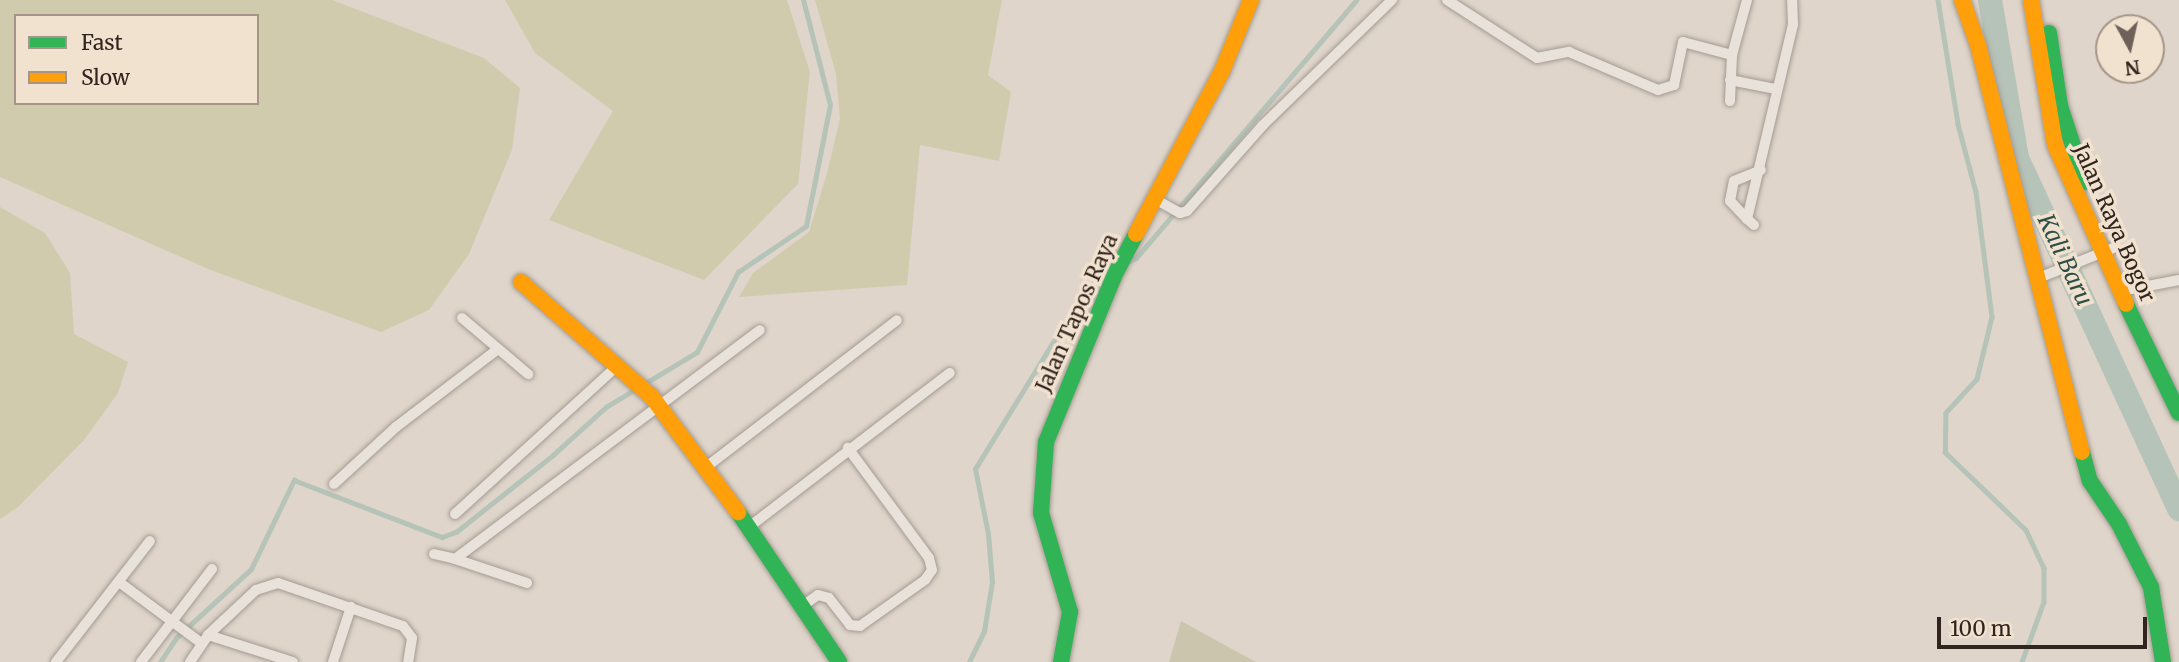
<!DOCTYPE html>
<style>
body{margin:0}
#map{position:relative;width:2179px;height:662px;overflow:hidden;background:#dfd5ca;font-family:Merriweather,serif}
div>[style]{position:absolute}
.green>*{inset:0;background:#d1cbad}
.cemetery>*{inset:0;background:#cbc5ad}
.stream>*{height:4.5px;margin:-2.25px;padding:0 2.25px;transform-origin:2.25px;border-radius:2.25px;background:#b5c3b8}
.river>*{height:24px;margin:-12px;padding:0 12px;transform-origin:12px;border-radius:12px;background:#b5c3b8}
.roads{filter:drop-shadow(0 0 2px #a49b93) drop-shadow(0 0 2px #a49b93)}
.street>*{height:10px;margin:-5px;padding:0 5px;transform-origin:5px;border-radius:5px;background:#e8e2db}
.fast>*{height:16px;margin:-8px;padding:0 8px;transform-origin:8px;border-radius:8px;background:#30b455}
.slow>*{height:16px;margin:-8px;padding:0 8px;transform-origin:8px;border-radius:8px;background:#ff9f0a}
span{translate:-50% -50%;white-space:nowrap;text-align:center;line-height:1.15;-webkit-text-stroke:7px #f1e1cf;paint-order:stroke}
.street-label{font-size:21px;color:#31231d}
.water-label{font-size:23px;color:#2e4f47;font-style:italic}
.legend{position:absolute;left:14px;top:14px;width:245px;height:91px;box-sizing:border-box;background:#f1e1cf;border:2px solid #a49588;margin:0;padding:9px 12px;list-style:none;font-size:21px;color:#31231d}
.legend li{display:flex;align-items:center;gap:14px;height:35px}
.legend b{width:35px;border:2px solid #a49588}
.north{position:absolute;left:2095px;top:14px;width:70px;height:70px;box-sizing:border-box;background:#f1e1cf;border:2px solid #a49588;border-radius:50%;rotate:172deg;font-size:19px;font-weight:700;line-height:28px;text-align:center;color:#31231d}
.north::after{content:'';display:block;margin:auto;width:24px;height:32px;background:#6e615a;clip-path:polygon(50% 0,100% 100%,50% 72%,0 100%)}
.scale{position:absolute;left:1937px;top:617px;width:210px;height:32px;box-sizing:border-box;border:4px solid #31231d;border-top:0;padding-left:9px;font-size:21px;line-height:24px;white-space:nowrap;color:#31231d;-webkit-text-stroke:5px #f1e1cf;paint-order:stroke}
</style>
<div id="map">
<div class="green">
<div style="clip-path:polygon(evenodd,0 0,332px 0,484px 58px,520px 88px,512px 150px,469px 254px,429px 310px,381px 332px,208px 269px,0 177px,0 0,16px 16px,257px 16px,257px 103px,16px 103px,16px 16px)"></div>
<div style="clip-path:polygon(505px 0,787px 0,810px 72px,798px 184px,704px 280px,549px 220px,613px 111px,535px 53px)"></div>
<div style="clip-path:polygon(815px 0,1002px 0,988px 75px,1011px 92px,999px 161px,920px 145px,907px 285px,739px 297px,753px 273px,809px 232px,826px 177px,840px 119px,836px 74px)"></div>
<div style="clip-path:polygon(0 207px,45px 233px,70px 273px,74px 334px,128px 362px,118px 393px,84px 440px,18px 507px,0 519px)"></div>
</div>
<div class="cemetery">
<div style="clip-path:polygon(1181px 621px,1230px 648px,1256px 662px,1169px 662px)"></div>
</div>
<div class="stream">
<div style="left:1938px;top:0;width:126px;rotate:80.8deg"></div>
<div style="left:1958px;top:124px;width:70px;rotate:75.2deg"></div>
<div style="left:1976px;top:192px;width:126px;rotate:82.7deg"></div>
<div style="left:1992px;top:317px;width:64px;rotate:103.6deg"></div>
<div style="left:1977px;top:379px;width:46px;rotate:132.4deg"></div>
<div style="left:1946px;top:413px;width:39px;rotate:91deg"></div>
<div style="left:1945px;top:452px;width:112px;rotate:43.9deg"></div>
<div style="left:2026px;top:530px;width:42px;rotate:64.7deg"></div>
<div style="left:2044px;top:568px;width:34px;rotate:90deg"></div>
<div style="left:2044px;top:602px;width:64px;rotate:110.1deg"></div>
<div style="left:1127px;top:262px;width:10px;rotate:-24deg"></div>
<div style="left:1136px;top:258px;width:339px;rotate:-49.5deg"></div>
<div style="left:160px;top:662px;width:29px;rotate:-56deg"></div>
<div style="left:176px;top:638px;width:102px;rotate:-42.6deg"></div>
<div style="left:251px;top:569px;width:99px;rotate:-64.2deg"></div>
<div style="left:294px;top:480px;width:159px;rotate:21.1deg"></div>
<div style="left:442px;top:537px;width:15px;rotate:-20deg"></div>
<div style="left:456px;top:532px;width:124px;rotate:-38.4deg"></div>
<div style="left:553px;top:455px;width:72px;rotate:-42.2deg"></div>
<div style="left:606px;top:407px;width:106px;rotate:-31.1deg"></div>
<div style="left:697px;top:352px;width:90px;rotate:-62.9deg"></div>
<div style="left:738px;top:272px;width:82px;rotate:-34.1deg"></div>
<div style="left:806px;top:226px;width:123px;rotate:-78.8deg"></div>
<div style="left:830px;top:105px;width:108px;rotate:-104.4deg"></div>
<div style="left:969px;top:662px;width:34px;rotate:-64deg"></div>
<div style="left:984px;top:631px;width:50px;rotate:-80.7deg"></div>
<div style="left:992px;top:582px;width:48px;rotate:-94.8deg"></div>
<div style="left:988px;top:534px;width:66px;rotate:-101.3deg"></div>
<div style="left:975px;top:469px;width:168px;rotate:-58.4deg"></div>
<div style="left:1063px;top:326px;width:67px;rotate:-54.2deg"></div>
<div style="left:1102px;top:272px;width:12px;rotate:-20deg"></div>
</div>
<div class="river">
<div style="left:1990px;top:0;width:160px;rotate:80.3deg"></div>
<div style="left:2017px;top:158px;width:387px;rotate:65.2deg"></div>
</div>
<div class="roads">
<div class="street">
<div style="left:1447px;top:0;width:107px;rotate:32.8deg"></div>
<div style="left:1537px;top:58px;width:33px;rotate:-11deg"></div>
<div style="left:1569px;top:52px;width:97px;rotate:23.1deg"></div>
<div style="left:1658px;top:90px;width:17px;rotate:-17deg"></div>
<div style="left:1674px;top:85px;width:44px;rotate:-78.2deg"></div>
<div style="left:1683px;top:42px;width:51px;rotate:14.9deg"></div>
<div style="left:1730px;top:80px;width:47px;rotate:11.1deg"></div>
<div style="left:1730px;top:101px;width:46px;rotate:-87.5deg"></div>
<div style="left:1732px;top:55px;width:57px;rotate:-74.7deg"></div>
<div style="left:1153px;top:198px;width:31px;rotate:29deg"></div>
<div style="left:1180px;top:213px;width:7px;rotate:-16deg"></div>
<div style="left:1187px;top:211px;width:115px;rotate:-48.5deg"></div>
<div style="left:1263px;top:125px;width:180px;rotate:-44.1deg"></div>
<div style="left:1747px;top:219px;width:25px;rotate:-133deg"></div>
<div style="left:1730px;top:201px;width:20px;rotate:-79deg"></div>
<div style="left:1734px;top:181px;width:29px;rotate:-22deg"></div>
<div style="left:1754px;top:225px;width:9px;rotate:-139deg"></div>
<div style="left:1747px;top:219px;width:199px;rotate:-76.7deg"></div>
<div style="left:1793px;top:25px;width:25px;rotate:-92deg"></div>
<div style="left:2036px;top:279px;width:83px;rotate:-21.9deg"></div>
<div style="left:2132px;top:289px;width:48px;rotate:-10.8deg"></div>
<div style="left:462px;top:318px;width:87px;rotate:40.3deg"></div>
<div style="left:705px;top:468px;width:242px;rotate:-37.6deg"></div>
<div style="left:334px;top:484px;width:84px;rotate:-42.6deg"></div>
<div style="left:396px;top:427px;width:128px;rotate:-37.4deg"></div>
<div style="left:455px;top:514px;width:219px;rotate:-42.4deg"></div>
<div style="left:749px;top:527px;width:253px;rotate:-37.5deg"></div>
<div style="left:434px;top:554px;width:22px;rotate:13deg"></div>
<div style="left:455px;top:559px;width:381px;rotate:-36.9deg"></div>
<div style="left:455px;top:559px;width:76px;rotate:18.4deg"></div>
<div style="left:119px;top:582px;width:102px;rotate:36.6deg"></div>
<div style="left:804px;top:605px;width:17px;rotate:-36deg"></div>
<div style="left:818px;top:595px;width:11px;rotate:15deg"></div>
<div style="left:829px;top:598px;width:34px;rotate:52deg"></div>
<div style="left:850px;top:625px;width:10px;rotate:6deg"></div>
<div style="left:860px;top:626px;width:80px;rotate:-35.3deg"></div>
<div style="left:925px;top:580px;width:12px;rotate:-55deg"></div>
<div style="left:932px;top:570px;width:12px;rotate:-104deg"></div>
<div style="left:929px;top:558px;width:137px;rotate:-126.4deg"></div>
<div style="left:208px;top:635px;width:89px;rotate:17.6deg"></div>
<div style="left:56px;top:662px;width:153px;rotate:-52.2deg"></div>
<div style="left:141px;top:662px;width:117px;rotate:-52.6deg"></div>
<div style="left:190px;top:662px;width:32px;rotate:-56deg"></div>
<div style="left:208px;top:635px;width:66px;rotate:-43.2deg"></div>
<div style="left:256px;top:590px;width:23px;rotate:-18deg"></div>
<div style="left:278px;top:583px;width:132px;rotate:19deg"></div>
<div style="left:403px;top:626px;width:15px;rotate:53deg"></div>
<div style="left:412px;top:638px;width:24px;rotate:99deg"></div>
<div style="left:333px;top:662px;width:58px;rotate:-71.9deg"></div>
</div>
<div class="fast">
<div style="left:2049px;top:33px;width:74px;rotate:81.4deg"></div>
<div style="left:2060px;top:106px;width:80px;rotate:71.8deg"></div>
<div style="left:2126px;top:304px;width:121px;rotate:64.1deg"></div>
<div style="left:2082px;top:452px;width:30px;rotate:75deg"></div>
<div style="left:2090px;top:481px;width:52px;rotate:56deg"></div>
<div style="left:2119px;top:524px;width:71px;rotate:63.1deg"></div>
<div style="left:2151px;top:587px;width:76px;rotate:80.9deg"></div>
<div style="left:738px;top:512px;width:181px;rotate:56deg"></div>
<div style="left:1061px;top:662px;width:51px;rotate:-79.8deg"></div>
<div style="left:1070px;top:612px;width:103px;rotate:-106.3deg"></div>
<div style="left:1041px;top:513px;width:71px;rotate:-86deg"></div>
<div style="left:1046px;top:442px;width:179px;rotate:-67.7deg"></div>
<div style="left:1114px;top:276px;width:47px;rotate:-62.4deg"></div>
</div>
<div class="slow">
<div style="left:1962px;top:0;width:48px;rotate:70.4deg"></div>
<div style="left:1978px;top:45px;width:420px;rotate:75.7deg"></div>
<div style="left:2031px;top:0;width:147px;rotate:80.6deg"></div>
<div style="left:2055px;top:145px;width:174px;rotate:65.9deg"></div>
<div style="left:1136px;top:234px;width:184px;rotate:-62.2deg"></div>
<div style="left:1222px;top:71px;width:77px;rotate:-67.8deg"></div>
<div style="left:521px;top:282px;width:174px;rotate:41.3deg"></div>
<div style="left:652px;top:397px;width:144px;rotate:53.2deg"></div>
</div>
</div>
<div class="street-label">
<span style="left:2114px;top:223px;rotate:66deg">Jalan Raya Bogor</span>
<span style="left:1077px;top:313px;rotate:-66deg">Jalan Tapos Raya</span>
</div>
<div class="water-label">
<span style="left:2065px;top:260px;rotate:65deg">Kali Baru</span>
</div>
<ul class="legend">
<li><b style="height:9px;background:#30b455"></b>Fast</li>
<li><b style="height:9px;background:#ff9f0a"></b>Slow</li>
</ul>
<div class="north">N</div>
<div class="scale">100 m</div>
</div>
